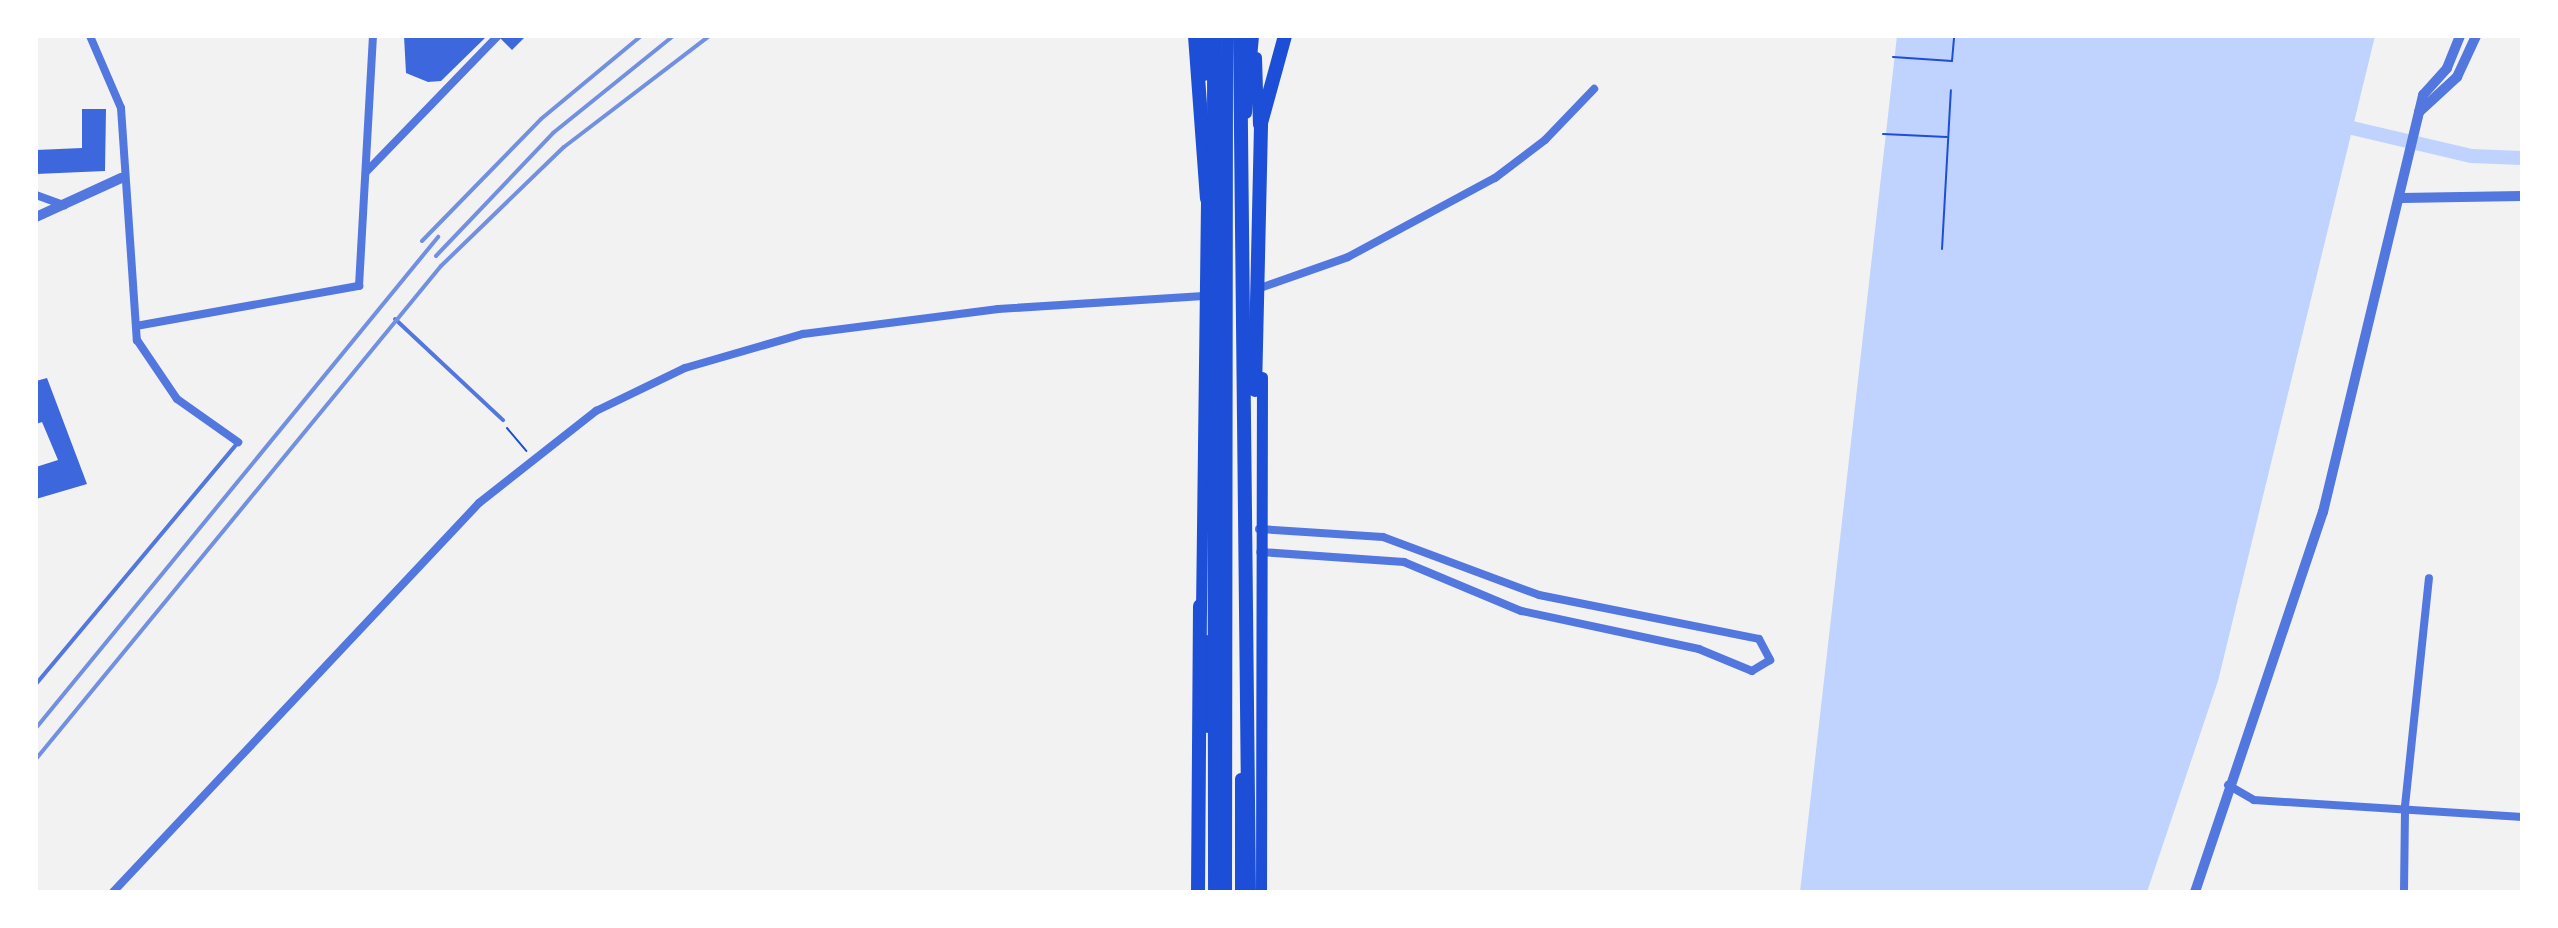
<!DOCTYPE html>
<style>
body{margin:0}
#map{position:relative;width:2558px;height:928px;overflow:hidden;background:#f2f2f2;font-family:"Asap Condensed",sans-serif}
div>[style]{position:absolute}
.water>*{inset:0;background:#bfd3fe}
.canal>*{height:14px;margin:-7px;padding:0 7px;transform-origin:7px;border-radius:7px;background:#bfd3fe}
.building>*{inset:0;background:#3d67dc}
.path>*{height:2px;margin:-1px;padding:0 1px;transform-origin:1px;border-radius:1px;background:#1d4ed8}
.service>*{height:4px;margin:-2px;padding:0 2px;transform-origin:2px;border-radius:2px;background:#5277de}
.minor>*{height:8px;margin:-4px;padding:0 4px;transform-origin:4px;border-radius:4px;background:#5277de}
.tertiary>*{height:10px;margin:-5px;padding:0 5px;transform-origin:5px;border-radius:5px;background:#5277de}
.secondary>*{height:11px;margin:-5.5px;padding:0 5.5px;transform-origin:5.5px;border-radius:5.5px;background:#1d4ed8}
.primary>*{height:12px;margin:-6px;padding:0 6px;transform-origin:6px;border-radius:6px;background:#1d4ed8}
.trunk>*{height:14px;margin:-7px;padding:0 7px;transform-origin:7px;border-radius:7px;background:#1d4ed8}
.rail>*{height:4px;margin:-2px;padding:0 2px;transform-origin:2px;border-radius:2px;background:#7290e2}
span{translate:-50% -50%;white-space:nowrap;text-align:center;line-height:1.15;-webkit-text-stroke:8px #fff;paint-order:stroke}
.frame{position:absolute;inset:0;border:38px solid #fff;pointer-events:none}
</style>
<div id="map">
<div class="water">
<div style="clip-path:polygon(1897px 36px,2375px 36px,2218px 681px,2147px 892px,1800px 892px)"></div>
</div>
<div class="canal">
<div style="left:2352px;top:128px;width:122px;rotate:13.2deg"></div>
<div style="left:2471px;top:156px;width:51px;rotate:2.2deg"></div>
</div>
<div class="building">
<div style="clip-path:polygon(404px 36px,487px 36px,441px 81px,428px 82px,406px 73px)"></div>
<div style="clip-path:polygon(498px 36px,526px 36px,512px 50px)"></div>
<div style="clip-path:polygon(82px 109px,106px 109px,105px 171px,36px 174px,36px 150px,82px 148px)"></div>
<div style="clip-path:polygon(47px 378px,87px 484px,36px 499px,36px 467px,58px 460px,42px 422px,36px 424px,36px 381px)"></div>
</div>
<div class="path">
<div style="left:1893px;top:57px;width:59px;rotate:3.9deg"></div>
<div style="left:1952px;top:61px;width:25px;rotate:-85deg"></div>
<div style="left:1883px;top:134px;width:64px;rotate:2.7deg"></div>
<div style="left:1942px;top:249px;width:159px;rotate:-86.8deg"></div>
<div style="left:507px;top:428px;width:30px;rotate:50deg"></div>
</div>
<div class="service">
<div style="left:395px;top:319px;width:148px;rotate:43.1deg"></div>
<div style="left:36px;top:684px;width:315px;rotate:-50.1deg"></div>
</div>
<div class="minor">
<div style="left:90px;top:36px;width:78px;rotate:66.7deg"></div>
<div style="left:121px;top:108px;width:233px;rotate:86.1deg"></div>
<div style="left:137px;top:340px;width:71px;rotate:55.9deg"></div>
<div style="left:177px;top:399px;width:75px;rotate:35.2deg"></div>
<div style="left:366px;top:172px;width:190px;rotate:-45.9deg"></div>
<div style="left:36px;top:195px;width:30px;rotate:20deg"></div>
<div style="left:1263px;top:287px;width:90px;rotate:-19.4deg"></div>
<div style="left:1348px;top:257px;width:167px;rotate:-28.3deg"></div>
<div style="left:1495px;top:178px;width:63px;rotate:-37.2deg"></div>
<div style="left:1545px;top:140px;width:71px;rotate:-46.1deg"></div>
<div style="left:136px;top:326px;width:227px;rotate:-10.2deg"></div>
<div style="left:359px;top:286px;width:250px;rotate:-86.8deg"></div>
<div style="left:1259px;top:529px;width:124px;rotate:3.7deg"></div>
<div style="left:1383px;top:537px;width:166px;rotate:20.4deg"></div>
<div style="left:1539px;top:595px;width:224px;rotate:11.3deg"></div>
<div style="left:1759px;top:639px;width:24px;rotate:62deg"></div>
<div style="left:1770px;top:660px;width:21px;rotate:149deg"></div>
<div style="left:1752px;top:671px;width:57px;rotate:-157.5deg"></div>
<div style="left:1699px;top:649px;width:182px;rotate:-167.9deg"></div>
<div style="left:1521px;top:611px;width:127px;rotate:-157.3deg"></div>
<div style="left:1404px;top:562px;width:144px;rotate:-176deg"></div>
<div style="left:2228px;top:785px;width:30px;rotate:30deg"></div>
<div style="left:2254px;top:800px;width:269px;rotate:3.6deg"></div>
<div style="left:113px;top:892px;width:534px;rotate:-46.74deg"></div>
<div style="left:479px;top:503px;width:149px;rotate:-38.2deg"></div>
<div style="left:596px;top:411px;width:99px;rotate:-25.8deg"></div>
<div style="left:685px;top:368px;width:123px;rotate:-16.1deg"></div>
<div style="left:803px;top:334px;width:197px;rotate:-7.3deg"></div>
<div style="left:998px;top:309px;width:206px;rotate:-3.6deg"></div>
<div style="left:2404px;top:892px;width:86px;rotate:-89.3deg"></div>
<div style="left:2405px;top:806px;width:229px;rotate:-84deg"></div>
</div>
<div class="tertiary">
<div style="left:2419px;top:112px;width:52px;rotate:-42.6deg"></div>
<div style="left:2457px;top:77px;width:45px;rotate:-65.1deg"></div>
<div style="left:2401px;top:198px;width:121px;rotate:-0.9deg"></div>
<div style="left:36px;top:217px;width:94px;rotate:-24.6deg"></div>
<div style="left:2195px;top:892px;width:401px;rotate:-71.4deg"></div>
<div style="left:2323px;top:512px;width:429px;rotate:-76.5deg"></div>
<div style="left:2423px;top:95px;width:36px;rotate:-48deg"></div>
<div style="left:2447px;top:68px;width:35px;rotate:-68deg"></div>
</div>
<div class="secondary">
<div style="left:1203px;top:36px;width:39px;rotate:89deg"></div>
<div style="left:1256px;top:57px;width:67px;rotate:88.3deg"></div>
<div style="left:1201px;top:611px;width:418px;rotate:-89.3deg"></div>
<div style="left:1206px;top:640px;width:87px;rotate:88.7deg"></div>
<div style="left:1261px;top:892px;width:515px;rotate:-89.89deg"></div>
</div>
<div class="primary">
<div style="left:1246px;top:113px;width:77px;rotate:-84.8deg"></div>
<div style="left:1241px;top:779px;width:113px;rotate:90deg"></div>
<div style="left:1226px;top:892px;width:856px;rotate:-89.93deg"></div>
</div>
<div class="trunk">
<div style="left:1195px;top:36px;width:163px;rotate:85.8deg"></div>
<div style="left:1214px;top:36px;width:856px;rotate:89.93deg"></div>
<div style="left:1240px;top:36px;width:856px;rotate:89.4deg"></div>
<div style="left:1255px;top:390px;width:267px;rotate:-88.7deg"></div>
<div style="left:1261px;top:123px;width:90px;rotate:-74.6deg"></div>
<div style="left:1198px;top:892px;width:286px;rotate:-89.6deg"></div>
</div>
<div class="rail">
<div style="left:422px;top:241px;width:170px;rotate:-45.7deg"></div>
<div style="left:541px;top:119px;width:130px;rotate:-39.7deg"></div>
<div style="left:436px;top:256px;width:170px;rotate:-46.4deg"></div>
<div style="left:553px;top:133px;width:154px;rotate:-38.9deg"></div>
<div style="left:36px;top:728px;width:635px;rotate:-50.69deg"></div>
<div style="left:36px;top:759px;width:638px;rotate:-50.6deg"></div>
<div style="left:441px;top:266px;width:171px;rotate:-44.1deg"></div>
<div style="left:564px;top:147px;width:183px;rotate:-37.4deg"></div>
</div>
<div class="frame"></div>
</div>
